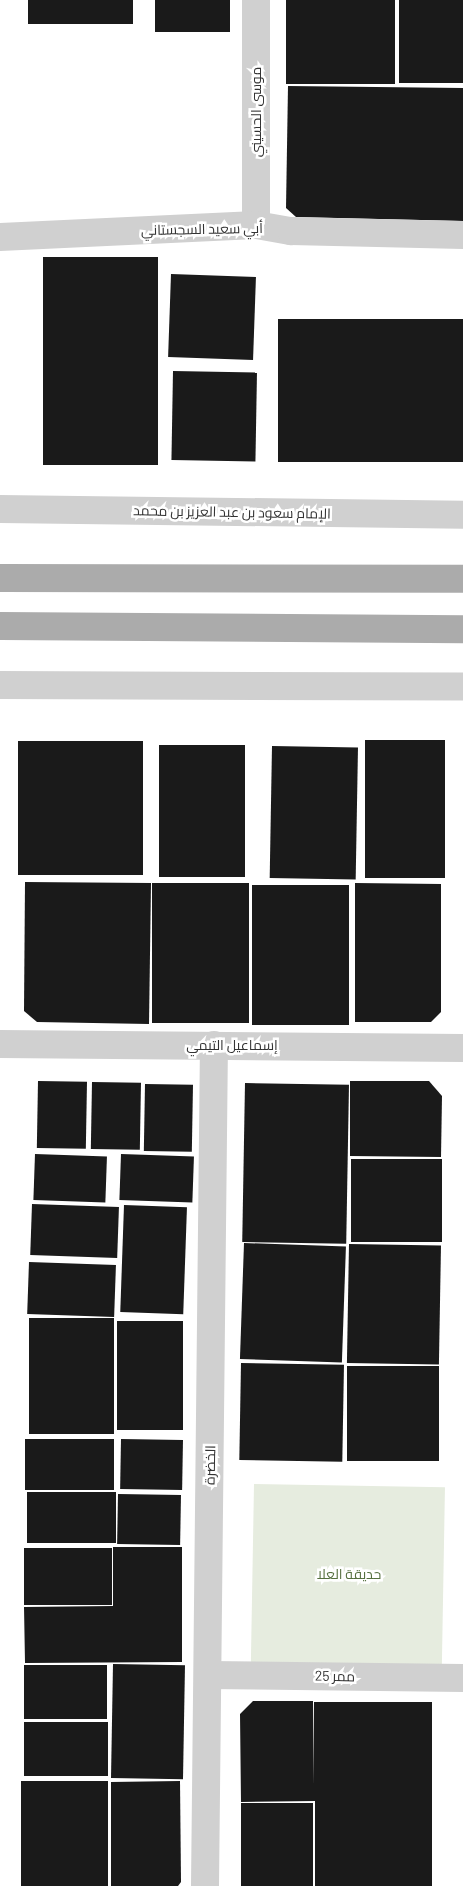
<!DOCTYPE html>
<meta charset="utf-8">
<style>
body{margin:0}
#map{position:relative;width:463px;height:1886px;overflow:hidden;background:#fff;font-family:Barlow,Cairo,sans-serif}
div>[style]{position:absolute}
.green>*{inset:0;background:#e6ecdf;transform-origin:0 0}
.building>*{inset:0;background:#1a1a1a;transform-origin:0 0}
.minor>*{height:28px;margin:-14px;padding:0 14px;transform-origin:14px;border-radius:14px;background:#d0d0d0}
.major>*{height:28px;margin:-14px;padding:0 14px;transform-origin:14px;border-radius:14px;background:#ababab}
span{translate:-50% -50%;white-space:nowrap;text-align:center;line-height:1.15;-webkit-text-stroke:5px #fff;paint-order:stroke}
.street-label{font-size:14px;color:#333}
.park-label{font-size:14px;color:#56703f}
</style>
<div id="map">
<div class="green">
<div style="left:254px;top:1484px;width:191px;height:178px;rotate:1deg"></div>
</div>
<div class="building">
<div style="left:28px;top:0;width:105px;height:24px"></div>
<div style="left:155px;top:0;width:75px;height:32px"></div>
<div style="left:286px;top:0;width:109px;height:84px"></div>
<div style="left:399px;top:0;width:64px;height:83px"></div>
<div style="clip-path:polygon(288px 86px,463px 88px,463px 221px,296px 217px,286px 208px)"></div>
<div style="left:43px;top:257px;width:115px;height:208px"></div>
<div style="left:171px;top:274px;width:85px;height:83px;rotate:2deg"></div>
<div style="left:463px;top:319px;width:143px;height:185px;rotate:90deg"></div>
<div style="left:173px;top:371px;width:84px;height:89px;rotate:1deg"></div>
<div style="left:365px;top:740px;width:80px;height:138px"></div>
<div style="left:18px;top:741px;width:125px;height:134px"></div>
<div style="left:159px;top:745px;width:86px;height:132px"></div>
<div style="left:272px;top:746px;width:86px;height:132px;rotate:1deg"></div>
<div style="clip-path:polygon(25px 882px,151px 883px,149px 1024px,37px 1022px,24px 1011px)"></div>
<div style="left:152px;top:883px;width:97px;height:140px"></div>
<div style="clip-path:polygon(355px 883px,441px 884px,441px 1012px,431px 1022px,355px 1022px)"></div>
<div style="left:252px;top:885px;width:97px;height:140px"></div>
<div style="left:38px;top:1081px;width:49px;height:67px;rotate:1deg"></div>
<div style="clip-path:polygon(350px 1081px,429px 1081px,442px 1096px,441px 1157px,350px 1156px)"></div>
<div style="left:92px;top:1082px;width:49px;height:67px;rotate:1deg"></div>
<div style="left:245px;top:1083px;width:104px;height:159px;rotate:1deg"></div>
<div style="left:145px;top:1084px;width:48px;height:67px;rotate:1deg"></div>
<div style="left:35px;top:1154px;width:72px;height:46px;rotate:2deg"></div>
<div style="left:121px;top:1154px;width:73px;height:46px;rotate:2deg"></div>
<div style="left:351px;top:1159px;width:91px;height:83px"></div>
<div style="left:32px;top:1204px;width:87px;height:51px;rotate:2deg"></div>
<div style="left:124px;top:1205px;width:63px;height:107px;rotate:2deg"></div>
<div style="left:244px;top:1243px;width:102px;height:116px;rotate:2deg"></div>
<div style="left:349px;top:1244px;width:92px;height:119px;rotate:1deg"></div>
<div style="left:29px;top:1262px;width:87px;height:52px;rotate:2deg"></div>
<div style="left:29px;top:1318px;width:85px;height:116px"></div>
<div style="left:117px;top:1321px;width:66px;height:109px"></div>
<div style="left:241px;top:1363px;width:103px;height:97px;rotate:1deg"></div>
<div style="left:347px;top:1366px;width:92px;height:95px"></div>
<div style="left:25px;top:1439px;width:89px;height:51px"></div>
<div style="left:121px;top:1439px;width:62px;height:50px;rotate:1deg"></div>
<div style="left:27px;top:1492px;width:89px;height:51px"></div>
<div style="left:118px;top:1494px;width:63px;height:50px;rotate:1deg"></div>
<div style="clip-path:polygon(113px 1547px,182px 1547px,182px 1662px,25px 1663px,24px 1607px,113px 1606px)"></div>
<div style="left:112px;top:1548px;width:57px;height:88px;rotate:90deg"></div>
<div style="left:113px;top:1664px;width:72px;height:114px;rotate:1deg"></div>
<div style="left:24px;top:1665px;width:83px;height:54px"></div>
<div style="clip-path:polygon(253px 1701px,313px 1701px,314px 1785px,314px 1702px,432px 1702px,432px 1886px,315px 1886px,315px 1801px,241px 1802px,240px 1714px)"></div>
<div style="left:24px;top:1722px;width:84px;height:54px"></div>
<div style="left:21px;top:1781px;width:87px;height:105px"></div>
<div style="clip-path:polygon(180px 1781px,181px 1882px,178px 1886px,111px 1886px,111px 1782px)"></div>
<div style="left:241px;top:1803px;width:72px;height:83px"></div>
</div>
<div class="minor">
<div style="left:256px;top:225px;width:225px;rotate:-90deg"></div>
<div style="left:0;top:237px;width:256px;rotate:-2.7deg"></div>
<div style="left:256px;top:225px;width:36px;rotate:10deg"></div>
<div style="left:291px;top:231px;width:172px;rotate:1.3deg"></div>
<div style="left:0;top:509px;width:463px;rotate:0.7deg"></div>
<div style="left:0;top:685px;width:463px;rotate:0.2deg"></div>
<div style="left:0;top:1044px;width:463px;rotate:0.5deg"></div>
<div style="left:208px;top:1675px;width:255px;rotate:0.7deg"></div>
<div style="left:205px;top:1886px;width:841px;rotate:-89.39deg"></div>
</div>
<div class="major">
<div style="left:0;top:578px;width:463px;rotate:0.1deg"></div>
<div style="left:0;top:626px;width:463px;rotate:0.4deg"></div>
</div>
<div class="street-label">
<span style="left:256px;top:112px;rotate:-90deg">موسى الحسيني</span>
<span style="left:202px;top:229px;rotate:-1deg">أبي سعيد السجستاني</span>
<span style="left:232px;top:512px;rotate:1deg">الإمام سعود بن عبد العزيز بن محمد</span>
<span style="left:232px;top:1045px">إسماعيل التيمي</span>
<span style="left:210px;top:1465px;rotate:-89deg">الخضرة</span>
<span style="left:335px;top:1676px;rotate:1deg">ممر 25</span>
</div>
<div class="park-label">
<span style="left:349px;top:1574px">حديقة العلا</span>
</div>
</div>
